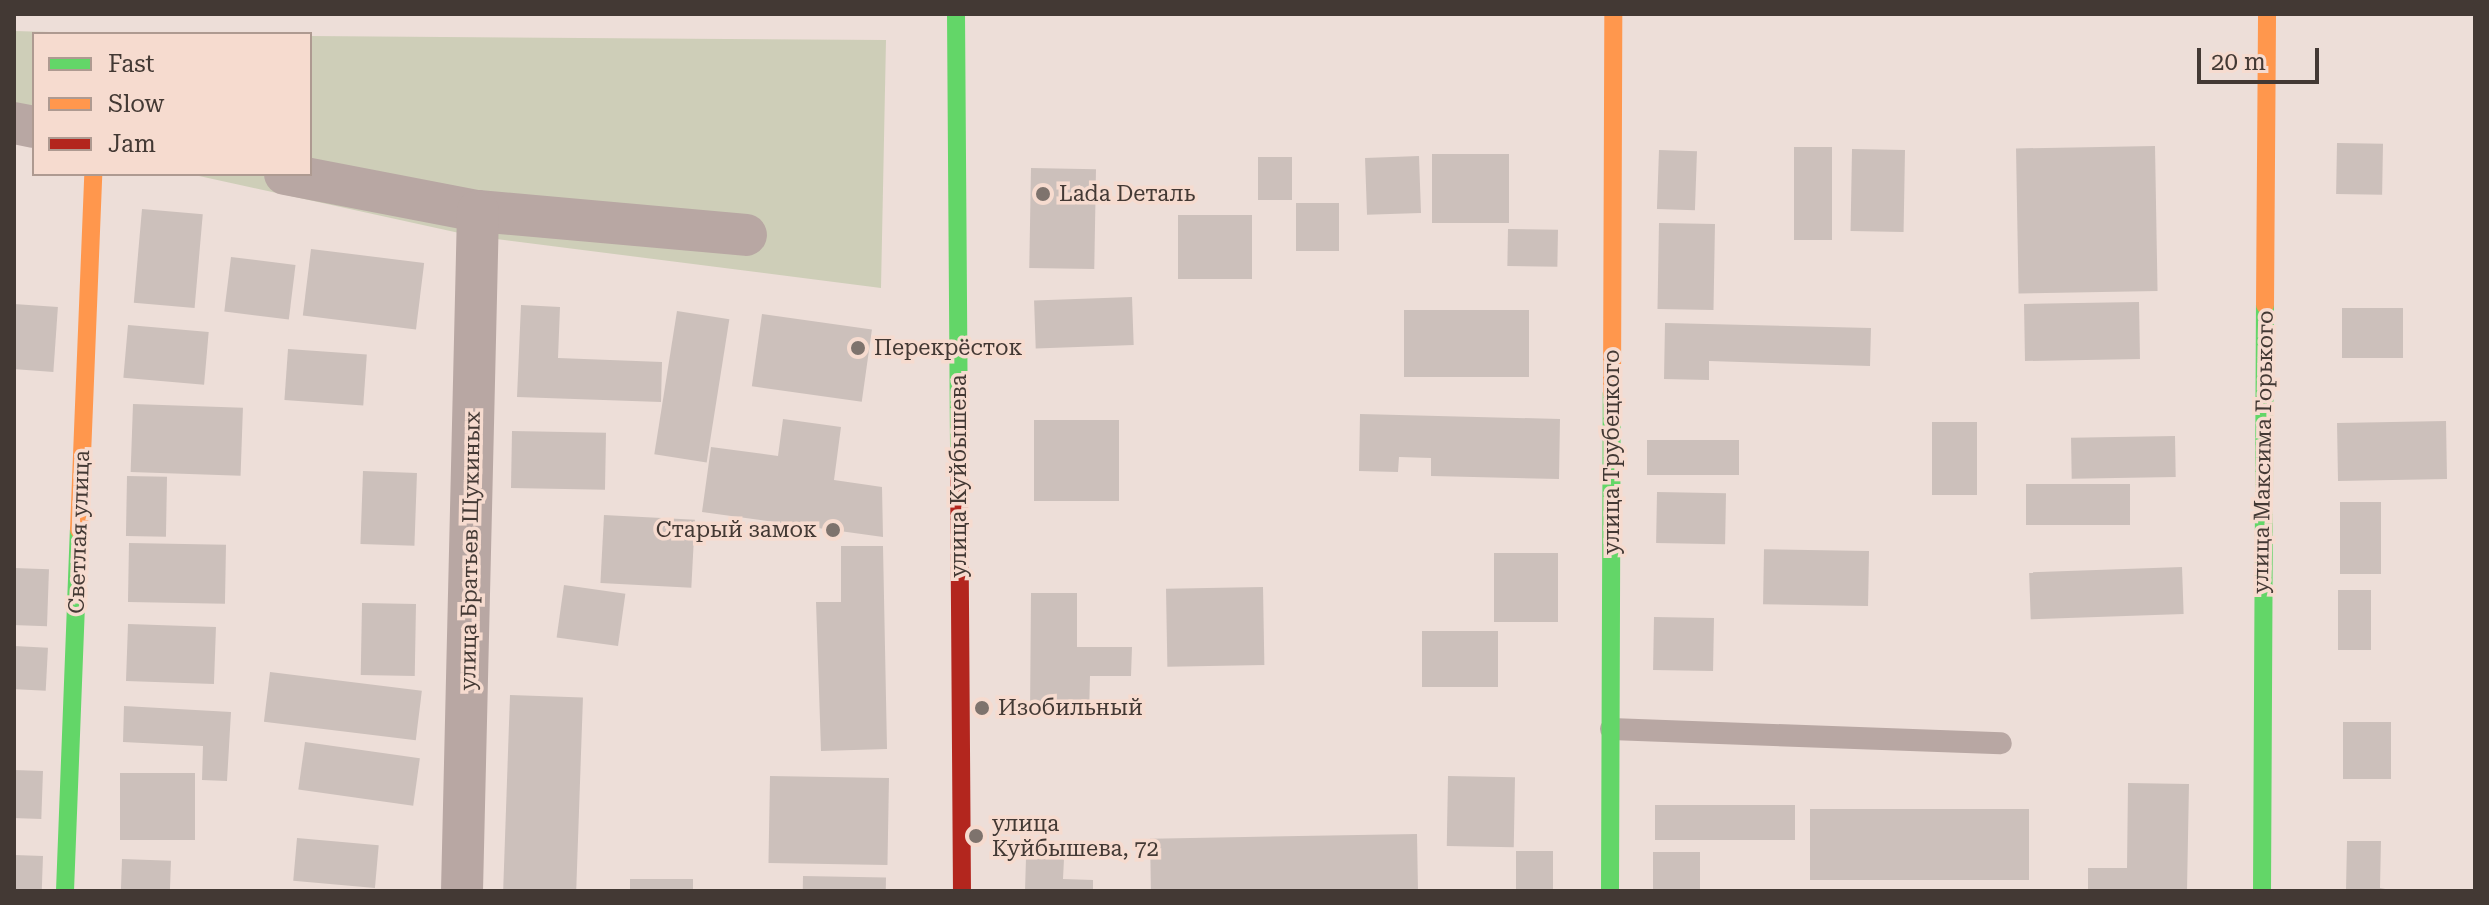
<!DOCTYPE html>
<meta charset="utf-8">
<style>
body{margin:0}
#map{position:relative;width:2489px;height:905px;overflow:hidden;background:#edded8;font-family:"Roboto Serif",serif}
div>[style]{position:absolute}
.green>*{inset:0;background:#ceceb8}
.building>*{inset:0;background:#ccc0bb;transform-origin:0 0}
.lane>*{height:22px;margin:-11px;padding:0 11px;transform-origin:11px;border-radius:11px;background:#b8a7a3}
.street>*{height:42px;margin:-21px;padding:0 21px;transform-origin:21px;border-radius:21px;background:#b8a7a3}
.fast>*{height:18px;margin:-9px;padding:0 9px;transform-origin:9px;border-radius:9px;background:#63d668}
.slow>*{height:18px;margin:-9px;padding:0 9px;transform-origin:9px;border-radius:9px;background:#ff974d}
.jam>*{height:18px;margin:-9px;padding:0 9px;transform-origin:9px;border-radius:9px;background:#b3261e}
.dots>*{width:22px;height:22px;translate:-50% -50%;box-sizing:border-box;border:4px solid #f6dbcf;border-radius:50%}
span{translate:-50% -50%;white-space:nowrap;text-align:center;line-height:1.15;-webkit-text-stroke:7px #f6dbcf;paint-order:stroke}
.poi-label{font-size:22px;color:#433934}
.left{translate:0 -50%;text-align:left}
.right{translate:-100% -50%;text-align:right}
.street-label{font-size:22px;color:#433934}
.frame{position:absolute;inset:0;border:16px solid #433934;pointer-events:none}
.legend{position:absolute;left:32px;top:32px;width:280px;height:144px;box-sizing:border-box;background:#f6dbcf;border:2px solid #ae9a91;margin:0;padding:10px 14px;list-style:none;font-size:24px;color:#433934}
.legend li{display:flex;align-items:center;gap:16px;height:40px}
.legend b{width:40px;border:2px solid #ae9a91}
.scale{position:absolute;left:2197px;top:48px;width:122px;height:36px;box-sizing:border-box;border:4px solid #433934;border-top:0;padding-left:10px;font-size:24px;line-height:28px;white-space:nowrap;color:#433934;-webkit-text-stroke:6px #f6dbcf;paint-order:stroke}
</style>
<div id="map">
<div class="green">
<div style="clip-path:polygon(14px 31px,121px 34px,34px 34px,34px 140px,14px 135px)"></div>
<div style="clip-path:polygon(310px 36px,886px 40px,881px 288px,473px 236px,190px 174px,310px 174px)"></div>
</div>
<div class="building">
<div style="left:2337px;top:143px;width:46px;height:51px;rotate:1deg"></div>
<div style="left:2155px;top:146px;width:145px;height:139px;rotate:89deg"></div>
<div style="left:1794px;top:147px;width:38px;height:93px"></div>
<div style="left:1659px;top:150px;width:38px;height:59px;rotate:2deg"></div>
<div style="left:1905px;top:150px;width:82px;height:53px;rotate:91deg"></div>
<div style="left:1432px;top:154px;width:77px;height:69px"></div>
<div style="left:1419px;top:156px;width:57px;height:54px;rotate:88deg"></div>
<div style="left:1258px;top:157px;width:34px;height:43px"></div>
<div style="left:1031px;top:168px;width:65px;height:100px;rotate:1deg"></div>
<div style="left:1296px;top:203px;width:43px;height:48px"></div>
<div style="left:142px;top:209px;width:61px;height:94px;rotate:5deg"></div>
<div style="left:1252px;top:215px;width:64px;height:74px;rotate:90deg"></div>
<div style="left:1659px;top:223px;width:56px;height:86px;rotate:1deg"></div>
<div style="left:1508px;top:229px;width:50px;height:37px;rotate:1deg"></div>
<div style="left:311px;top:249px;width:114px;height:67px;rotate:7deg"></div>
<div style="left:231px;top:257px;width:65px;height:55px;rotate:7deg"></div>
<div style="left:1132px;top:297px;width:48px;height:98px;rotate:88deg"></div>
<div style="left:2139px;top:302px;width:57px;height:115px;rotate:89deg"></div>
<div style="left:14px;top:304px;width:44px;height:65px;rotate:4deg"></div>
<div style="clip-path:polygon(521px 305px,560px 307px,558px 358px,662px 362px,661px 402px,517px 397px)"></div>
<div style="left:2403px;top:308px;width:50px;height:61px;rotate:90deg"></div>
<div style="left:1404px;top:310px;width:125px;height:67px"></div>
<div style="left:677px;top:311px;width:53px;height:145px;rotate:9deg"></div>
<div style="left:762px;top:314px;width:111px;height:73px;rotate:8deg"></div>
<div style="clip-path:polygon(1665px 323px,1871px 328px,1870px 366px,1709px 361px,1709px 380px,1664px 379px)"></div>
<div style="left:128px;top:325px;width:81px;height:53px;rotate:5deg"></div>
<div style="left:288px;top:349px;width:79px;height:51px;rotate:4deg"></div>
<div style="left:133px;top:404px;width:110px;height:68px;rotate:2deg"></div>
<div style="clip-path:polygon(1360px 414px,1560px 419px,1559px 479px,1431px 476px,1431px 458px,1399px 457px,1398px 472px,1359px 471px)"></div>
<div style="clip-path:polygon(783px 419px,841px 427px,834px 480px,882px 487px,883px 537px,702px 512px,711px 447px,778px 456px)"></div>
<div style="left:1034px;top:420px;width:85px;height:81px"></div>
<div style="left:2446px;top:421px;width:58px;height:109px;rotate:89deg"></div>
<div style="left:1932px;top:422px;width:45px;height:73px"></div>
<div style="left:512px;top:431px;width:94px;height:57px;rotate:1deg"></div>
<div style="left:2175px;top:436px;width:41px;height:104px;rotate:89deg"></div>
<div style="left:1739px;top:440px;width:35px;height:92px;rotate:90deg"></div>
<div style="left:363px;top:471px;width:54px;height:73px;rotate:2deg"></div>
<div style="left:127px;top:476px;width:40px;height:60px;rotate:1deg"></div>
<div style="left:2130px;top:484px;width:41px;height:104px;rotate:90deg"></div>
<div style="left:1657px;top:492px;width:69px;height:51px;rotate:1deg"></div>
<div style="left:2340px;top:502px;width:41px;height:72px"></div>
<div style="left:604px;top:515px;width:91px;height:68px;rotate:3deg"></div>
<div style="left:129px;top:543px;width:97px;height:59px;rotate:1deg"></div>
<div style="clip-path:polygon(841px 546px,883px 546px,887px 749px,821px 751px,816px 602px,841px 602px)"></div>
<div style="left:1869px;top:551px;width:55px;height:105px;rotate:91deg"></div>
<div style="left:1494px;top:553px;width:64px;height:69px"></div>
<div style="left:2182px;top:567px;width:47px;height:153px;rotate:88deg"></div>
<div style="left:14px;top:568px;width:35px;height:57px;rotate:2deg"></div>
<div style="left:564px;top:585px;width:62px;height:53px;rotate:8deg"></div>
<div style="left:1263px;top:587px;width:78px;height:97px;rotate:89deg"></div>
<div style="left:2338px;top:590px;width:33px;height:60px"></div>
<div style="clip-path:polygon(1031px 593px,1077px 593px,1077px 647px,1132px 647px,1131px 676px,1090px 676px,1089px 715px,1030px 715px)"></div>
<div style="left:362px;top:603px;width:54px;height:72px;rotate:1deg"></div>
<div style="left:1654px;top:617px;width:60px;height:53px;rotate:1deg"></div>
<div style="left:128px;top:624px;width:88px;height:57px;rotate:2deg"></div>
<div style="left:1422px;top:631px;width:76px;height:56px"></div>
<div style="left:14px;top:646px;width:34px;height:43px;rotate:3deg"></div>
<div style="left:270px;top:672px;width:153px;height:50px;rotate:7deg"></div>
<div style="left:510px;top:695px;width:73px;height:196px;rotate:2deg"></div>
<div style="clip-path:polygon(124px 706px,231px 712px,227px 781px,202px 780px,203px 746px,123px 742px)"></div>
<div style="left:2343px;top:722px;width:48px;height:57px"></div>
<div style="left:305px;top:742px;width:116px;height:48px;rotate:8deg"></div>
<div style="left:14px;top:770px;width:29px;height:48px;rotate:2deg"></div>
<div style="left:120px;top:773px;width:75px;height:67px"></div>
<div style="left:770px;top:776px;width:119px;height:87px;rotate:1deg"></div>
<div style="left:1448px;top:776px;width:67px;height:70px;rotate:1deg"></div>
<div style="clip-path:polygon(2128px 783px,2189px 784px,2187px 891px,2088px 891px,2088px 868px,2127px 868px)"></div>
<div style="left:1655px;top:805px;width:140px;height:35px"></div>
<div style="left:1810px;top:809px;width:219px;height:71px"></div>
<div style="left:1417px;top:834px;width:57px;height:267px;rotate:89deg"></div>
<div style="left:297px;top:838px;width:82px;height:43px;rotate:5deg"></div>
<div style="clip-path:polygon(2347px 841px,2381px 841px,2380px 888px,2396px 891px,2346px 891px)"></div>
<div style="left:1516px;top:851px;width:37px;height:40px"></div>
<div style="left:1653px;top:852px;width:47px;height:39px"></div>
<div style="left:14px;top:855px;width:29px;height:36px;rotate:2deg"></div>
<div style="clip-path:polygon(1026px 858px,1064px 859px,1063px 879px,1093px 880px,1093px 891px,1025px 891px)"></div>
<div style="left:122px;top:859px;width:49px;height:32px;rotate:2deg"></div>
<div style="left:803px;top:876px;width:83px;height:15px;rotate:1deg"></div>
<div style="left:693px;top:879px;width:12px;height:63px;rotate:90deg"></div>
</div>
<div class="lane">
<div style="left:1611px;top:729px;width:390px;rotate:2.1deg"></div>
</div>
<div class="street">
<div style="left:14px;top:123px;width:20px;rotate:11deg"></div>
<div style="left:285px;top:174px;width:197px;rotate:10.9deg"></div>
<div style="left:478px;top:211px;width:269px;rotate:5.1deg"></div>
<div style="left:462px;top:891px;width:680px;rotate:-88.65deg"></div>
</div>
<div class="fast">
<div style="left:956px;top:14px;width:449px;rotate:89.6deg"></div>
<div style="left:65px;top:891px;width:361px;rotate:-87.8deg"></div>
<div style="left:1610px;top:891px;width:498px;rotate:-89.8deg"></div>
<div style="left:2262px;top:891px;width:586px;rotate:-89.71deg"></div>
</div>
<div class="slow">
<div style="left:2265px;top:305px;width:291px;rotate:-89.6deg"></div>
<div style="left:1612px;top:393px;width:379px;rotate:-89.8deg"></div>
<div style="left:79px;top:530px;width:356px;rotate:-87.7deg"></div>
</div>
<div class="jam">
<div style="left:959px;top:463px;width:428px;rotate:89.6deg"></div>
</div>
<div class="dots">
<div style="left:1043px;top:194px;background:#7e736d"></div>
<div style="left:858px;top:348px;background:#7e736d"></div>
<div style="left:833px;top:530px;background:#7e736d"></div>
<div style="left:982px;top:708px;background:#7e736d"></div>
<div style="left:976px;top:836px;background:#7e736d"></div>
</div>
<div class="poi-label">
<span class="left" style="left:1059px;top:194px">Lada Dеталь</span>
<span class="left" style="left:874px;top:348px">Перекрёсток</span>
<span class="right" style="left:817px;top:530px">Старый замок</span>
<span class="left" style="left:998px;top:708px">Изобильный</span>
<span class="left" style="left:992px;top:836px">улица<br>Куйбышева, 72</span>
</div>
<div class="street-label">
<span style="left:1612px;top:452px;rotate:-90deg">улица Трубецкого</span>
<span style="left:2263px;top:452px;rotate:-89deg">улица Максима Горького</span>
<span style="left:959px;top:476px;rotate:-90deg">улица Куйбышева</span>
<span style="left:79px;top:532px;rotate:-88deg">Светлая улица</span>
<span style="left:470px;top:551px;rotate:-89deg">улица Братьев Щукиных</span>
</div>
<div class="frame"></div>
<ul class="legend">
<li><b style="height:10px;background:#63d668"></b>Fast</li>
<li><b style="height:10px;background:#ff974d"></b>Slow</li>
<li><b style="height:10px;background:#b3261e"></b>Jam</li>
</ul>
<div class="scale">20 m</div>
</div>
